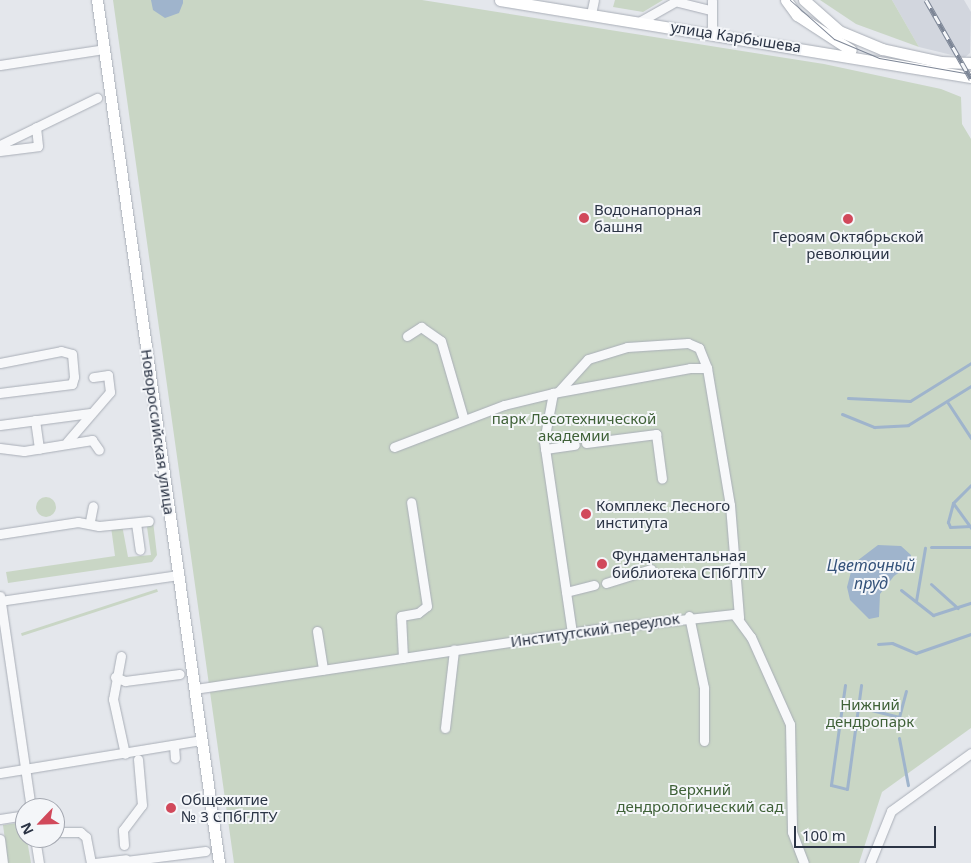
<!DOCTYPE html>
<meta charset="utf-8">
<style>
body{margin:0}
#map{position:relative;width:971px;height:863px;overflow:hidden;background:#e4e7ec;font-family:"Noto Sans",sans-serif}
div>[style]{position:absolute}
.built>*{inset:0;background:#d2d6de}
.green>*{inset:0;background:#c9d6c5;transform-origin:0 0}
.round{border-radius:50%}
.water>*{inset:0;background:#9fb4cc}
.stream>*{height:3px;margin:-1.5px;padding:0 1.5px;transform-origin:1.5px;border-radius:1.5px;background:#9fb4cc}
.roads{filter:drop-shadow(0 0 1px #a9aeb7) drop-shadow(0 0 1px #a9aeb7)}
.minor>*{height:9px;margin:-4.5px;padding:0 4.5px;transform-origin:4.5px;border-radius:4.5px;background:#f7f8fa}
.major>*{height:11px;margin:-5.5px;padding:0 5.5px;transform-origin:5.5px;border-radius:5.5px;background:#fff}
.tram>*{height:1px;margin:-0.5px;padding:0 0.5px;transform-origin:0.5px;border-radius:0.5px;background:#7d8696}
.rail>*{height:5px;margin-top:-2.5px;transform-origin:0;background:repeating-linear-gradient(90deg,#f4f6f9 0 9px,#7d8696 0 18px);box-sizing:border-box;border-block:1px solid #7d8696}
.dots>*{width:14px;height:14px;translate:-50% -50%;box-sizing:border-box;border:2px solid #f4f6f9;border-radius:50%}
span{translate:-50% -50%;white-space:nowrap;text-align:center;line-height:1.15;-webkit-text-stroke:4px #f4f6f9;paint-order:stroke}
.street-label{font-size:15px;color:#2b3445}
.poi-label{font-size:15px;color:#2b3445}
.left{translate:0 -50%;text-align:left}
.park-label{font-size:15px;color:#3f6138}
.water-label{font-size:16px;color:#34527a;font-style:italic}
.north{position:absolute;left:15px;top:798px;width:50px;height:50px;box-sizing:border-box;background:#f4f6f9;border:1px solid #a4a8b1;border-radius:50%;rotate:246deg;font-size:14px;font-weight:700;line-height:20px;text-align:center;color:#2b3445}
.north::after{content:'';display:block;margin:auto;width:18px;height:22px;background:#d1495b;clip-path:polygon(50% 0,100% 100%,50% 72%,0 100%)}
.scale{position:absolute;left:794px;top:826px;width:142px;height:22px;box-sizing:border-box;border:2px solid #2b3445;border-top:0;padding-left:6px;font-size:15px;line-height:18px;white-space:nowrap;color:#2b3445;-webkit-text-stroke:4px #f4f6f9;paint-order:stroke}
</style>
<div id="map">
<div class="built">
<div style="clip-path:polygon(892px 0,964px 0,971px 12px,970px 53px,964px 58px,919px 47px)"></div>
</div>
<div class="green">
<div style="clip-path:polygon(113px 0,422px 0,824px 64px,941px 89px,961px 97px,962px 124px,971px 139px,971px 728px,882px 792px,859px 863px,234px 863px)"></div>
<div style="clip-path:polygon(615px 0,663px 0,643px 12px,613px 7px)"></div>
<div style="clip-path:polygon(820px 0,892px 0,919px 47px,856px 24px)"></div>
<div class="round" style="left:36px;top:497px;width:20px;height:20px"></div>
<div style="clip-path:polygon(153px 521px,157px 555px,152px 562px,8px 583px,6px 572px,115px 556px,111px 527px,122px 525px,128px 557px,151px 555px,147px 527px)"></div>
<div style="left:157px;top:589px;width:3px;height:143px;rotate:72deg"></div>
<div style="clip-path:polygon(24px 822px,31px 863px,8px 863px,3px 825px)"></div>
</div>
<div class="water">
<div style="clip-path:polygon(151px 0,183px 0,183px 3px,179px 13px,165px 18px,153px 10px)"></div>
<div style="clip-path:polygon(878px 545px,901px 546px,911px 555px,910px 565px,894px 576px,880px 594px,879px 617px,869px 619px,850px 600px,847px 587px,853px 564px)"></div>
</div>
<div class="stream">
<div style="left:848px;top:398px;width:62px;rotate:2.8deg"></div>
<div style="left:910px;top:401px;width:72px;rotate:-31.9deg"></div>
<div style="left:948px;top:403px;width:42px;rotate:56.7deg"></div>
<div style="left:842px;top:414px;width:35px;rotate:22deg"></div>
<div style="left:874px;top:427px;width:34px;rotate:-3deg"></div>
<div style="left:908px;top:425px;width:74px;rotate:-31.8deg"></div>
<div style="left:971px;top:485px;width:25px;rotate:135deg"></div>
<div style="left:953px;top:503px;width:20px;rotate:105deg"></div>
<div style="left:948px;top:522px;width:5px;rotate:68deg"></div>
<div style="left:950px;top:527px;width:21px;rotate:-3deg"></div>
<div style="left:953px;top:503px;width:31px;rotate:54deg"></div>
<div style="left:931px;top:547px;width:40px"></div>
<div style="left:931px;top:584px;width:36px;rotate:42deg"></div>
<div style="left:901px;top:590px;width:41px;rotate:38deg"></div>
<div style="left:933px;top:615px;width:40px;rotate:-18deg"></div>
<div style="left:916px;top:601px;width:54px;rotate:-80.4deg"></div>
<div style="left:878px;top:644px;width:14px;rotate:-4deg"></div>
<div style="left:892px;top:643px;width:26px;rotate:23deg"></div>
<div style="left:916px;top:653px;width:58px;rotate:-19.1deg"></div>
<div style="left:845px;top:685px;width:101px;rotate:98deg"></div>
<div style="left:831px;top:785px;width:16px;rotate:14deg"></div>
<div style="left:847px;top:789px;width:105px;rotate:-82.3deg"></div>
<div style="left:843px;top:703px;width:58px;rotate:14deg"></div>
<div style="left:899px;top:717px;width:14px;rotate:34deg"></div>
<div style="left:899px;top:717px;width:27px;rotate:-75deg"></div>
<div style="left:899px;top:738px;width:48px;rotate:79.2deg"></div>
</div>
<div class="roads">
<div class="minor">
<div style="left:712px;top:0;width:33px;rotate:90deg"></div>
<div style="left:678px;top:2px;width:32px;rotate:14deg"></div>
<div style="left:591px;top:14px;width:14px;rotate:-78deg"></div>
<div style="left:639px;top:22px;width:45px;rotate:-29.4deg"></div>
<div style="left:0;top:65px;width:105px;rotate:-8.7deg"></div>
<div style="left:0;top:145px;width:108px;rotate:-25.9deg"></div>
<div style="left:0;top:151px;width:38px;rotate:-7deg"></div>
<div style="left:38px;top:146px;width:19px;rotate:-96deg"></div>
<div style="left:407px;top:336px;width:17px;rotate:-33deg"></div>
<div style="left:421px;top:327px;width:24px;rotate:35deg"></div>
<div style="left:441px;top:341px;width:82px;rotate:73.8deg"></div>
<div style="left:0;top:363px;width:62px;rotate:-11.1deg"></div>
<div style="left:61px;top:351px;width:11px;rotate:15deg"></div>
<div style="left:72px;top:354px;width:23px;rotate:85deg"></div>
<div style="left:74px;top:377px;width:7px;rotate:106deg"></div>
<div style="left:72px;top:384px;width:73px;rotate:172.9deg"></div>
<div style="left:559px;top:391px;width:43px;rotate:-47.8deg"></div>
<div style="left:588px;top:359px;width:41px;rotate:-17.1deg"></div>
<div style="left:627px;top:347px;width:61px;rotate:-3.8deg"></div>
<div style="left:688px;top:343px;width:12px;rotate:24deg"></div>
<div style="left:699px;top:348px;width:22px;rotate:68deg"></div>
<div style="left:35px;top:420px;width:29px;rotate:82deg"></div>
<div style="left:0;top:425px;width:91px;rotate:-7.6deg"></div>
<div style="left:67px;top:442px;width:66px;rotate:-49.3deg"></div>
<div style="left:110px;top:392px;width:17px;rotate:-97deg"></div>
<div style="left:108px;top:375px;width:15px;rotate:172deg"></div>
<div style="left:586px;top:443px;width:71px;rotate:-7.3deg"></div>
<div style="left:656px;top:434px;width:45px;rotate:82.4deg"></div>
<div style="left:394px;top:447px;width:118px;rotate:-20.9deg"></div>
<div style="left:504px;top:405px;width:50px;rotate:-13.8deg"></div>
<div style="left:0;top:448px;width:24px;rotate:7deg"></div>
<div style="left:24px;top:451px;width:69px;rotate:-9.2deg"></div>
<div style="left:92px;top:440px;width:12px;rotate:55deg"></div>
<div style="left:545px;top:449px;width:30px;rotate:-8deg"></div>
<div style="left:90px;top:521px;width:15px;rotate:-79deg"></div>
<div style="left:136px;top:523px;width:27px;rotate:82deg"></div>
<div style="left:0;top:534px;width:79px;rotate:-8.7deg"></div>
<div style="left:78px;top:522px;width:21px;rotate:11deg"></div>
<div style="left:99px;top:526px;width:50px;rotate:-5.7deg"></div>
<div style="left:606px;top:583px;width:47px;rotate:-17.3deg"></div>
<div style="left:566px;top:592px;width:29px;rotate:-14deg"></div>
<div style="left:0;top:596px;width:214px;rotate:81.7deg"></div>
<div style="left:0;top:601px;width:181px;rotate:-8.3deg"></div>
<div style="left:689px;top:616px;width:74px;rotate:78.2deg"></div>
<div style="left:704px;top:688px;width:53px;rotate:90deg"></div>
<div style="left:317px;top:631px;width:39px;rotate:81deg"></div>
<div style="left:572px;top:633px;width:194px;rotate:-98.3deg"></div>
<div style="left:544px;top:441px;width:49px;rotate:-79.4deg"></div>
<div style="left:553px;top:393px;width:139px;rotate:-10.3deg"></div>
<div style="left:690px;top:368px;width:17px"></div>
<div style="left:707px;top:368px;width:139px;rotate:80.5deg"></div>
<div style="left:730px;top:505px;width:113px;rotate:85.4deg"></div>
<div style="left:121px;top:656px;width:44px;rotate:100.5deg"></div>
<div style="left:113px;top:699px;width:56px;rotate:77.7deg"></div>
<div style="left:403px;top:658px;width:42px;rotate:-92.7deg"></div>
<div style="left:401px;top:616px;width:17px;rotate:-10deg"></div>
<div style="left:418px;top:613px;width:11px;rotate:-38deg"></div>
<div style="left:427px;top:606px;width:105px;rotate:-98.7deg"></div>
<div style="left:115px;top:677px;width:11px;rotate:22deg"></div>
<div style="left:125px;top:681px;width:55px;rotate:-7.3deg"></div>
<div style="left:195px;top:689px;width:405px;rotate:-8.5deg"></div>
<div style="left:596px;top:629px;width:139px;rotate:-6.2deg"></div>
<div style="left:734px;top:614px;width:29px;rotate:54deg"></div>
<div style="left:751px;top:637px;width:95px;rotate:65.9deg"></div>
<div style="left:790px;top:724px;width:108px;rotate:88.9deg"></div>
<div style="left:792px;top:832px;width:33px;rotate:69deg"></div>
<div style="left:445px;top:728px;width:79px;rotate:-83.4deg"></div>
<div style="left:174px;top:745px;width:13px;rotate:86deg"></div>
<div style="left:0;top:773px;width:205px;rotate:-9.3deg"></div>
<div style="left:0;top:819px;width:25px;rotate:-9deg"></div>
<div style="left:55px;top:832px;width:25px"></div>
<div style="left:80px;top:832px;width:8px;rotate:40deg"></div>
<div style="left:86px;top:837px;width:26px;rotate:79deg"></div>
<div style="left:35px;top:838px;width:25px;rotate:81deg"></div>
<div style="left:0;top:839px;width:24px;rotate:83deg"></div>
<div style="left:124px;top:845px;width:15px;rotate:-94deg"></div>
<div style="left:123px;top:830px;width:31px;rotate:-53deg"></div>
<div style="left:142px;top:805px;width:46px;rotate:-95deg"></div>
<div style="left:126px;top:861px;width:80px;rotate:-7.2deg"></div>
<div style="left:95px;top:863px;width:31px;rotate:-7deg"></div>
<div style="left:870px;top:863px;width:56px;rotate:-68deg"></div>
<div style="left:891px;top:811px;width:99px;rotate:-35.9deg"></div>
</div>
<div class="major">
<div style="left:97px;top:0;width:872px;rotate:81.95deg"></div>
<div style="left:500px;top:0;width:477px;rotate:9.3deg"></div>
<div style="left:786px;top:0;width:19px;rotate:54deg"></div>
<div style="left:797px;top:15px;width:64px;rotate:32.9deg"></div>
<div style="left:804px;top:0;width:47px;rotate:41.5deg"></div>
<div style="left:839px;top:31px;width:47px;rotate:22.7deg"></div>
<div style="left:882px;top:49px;width:60px;rotate:12.4deg"></div>
<div style="left:941px;top:62px;width:30px;rotate:2deg"></div>
</div>
</div>
<div class="tram">
<div style="left:790px;top:0;width:59px;rotate:41.6deg"></div>
<div style="left:834px;top:39px;width:49px;rotate:22.9deg"></div>
<div style="left:879px;top:58px;width:93px;rotate:9.9deg"></div>
</div>
<div class="rail">
<div style="left:926px;top:0;width:91px;rotate:60.3deg"></div>
</div>
<div class="dots">
<div style="left:584px;top:218px;background:#d1495b"></div>
<div style="left:848px;top:219px;background:#d1495b"></div>
<div style="left:586px;top:514px;background:#d1495b"></div>
<div style="left:602px;top:564px;background:#d1495b"></div>
<div style="left:171px;top:808px;background:#d1495b"></div>
</div>
<div class="street-label">
<span style="left:736px;top:37px;rotate:9deg">улица Карбышева</span>
<span style="left:158px;top:432px;rotate:82deg">Новороссийская улица</span>
<span style="left:595px;top:630px;rotate:-8deg">Институтский переулок</span>
</div>
<div class="poi-label">
<span class="left" style="left:594px;top:218px">Водонапорная<br>башня</span>
<span style="left:848px;top:245px">Героям Октябрьской<br>революции</span>
<span class="left" style="left:596px;top:514px">Комплекс Лесного<br>института</span>
<span class="left" style="left:612px;top:564px">Фундаментальная<br>библиотека СПбГЛТУ</span>
<span class="left" style="left:181px;top:808px">Общежитие<br>№ 3 СПбГЛТУ</span>
</div>
<div class="park-label">
<span style="left:574px;top:427px">парк Лесотехнической<br>академии</span>
<span style="left:870px;top:713px">Нижний<br>дендропарк</span>
<span style="left:700px;top:798px">Верхний<br>дендрологический сад</span>
</div>
<div class="water-label">
<span style="left:871px;top:574px">Цветочный<br>пруд</span>
</div>
<div class="north">N</div>
<div class="scale">100 m</div>
</div>
